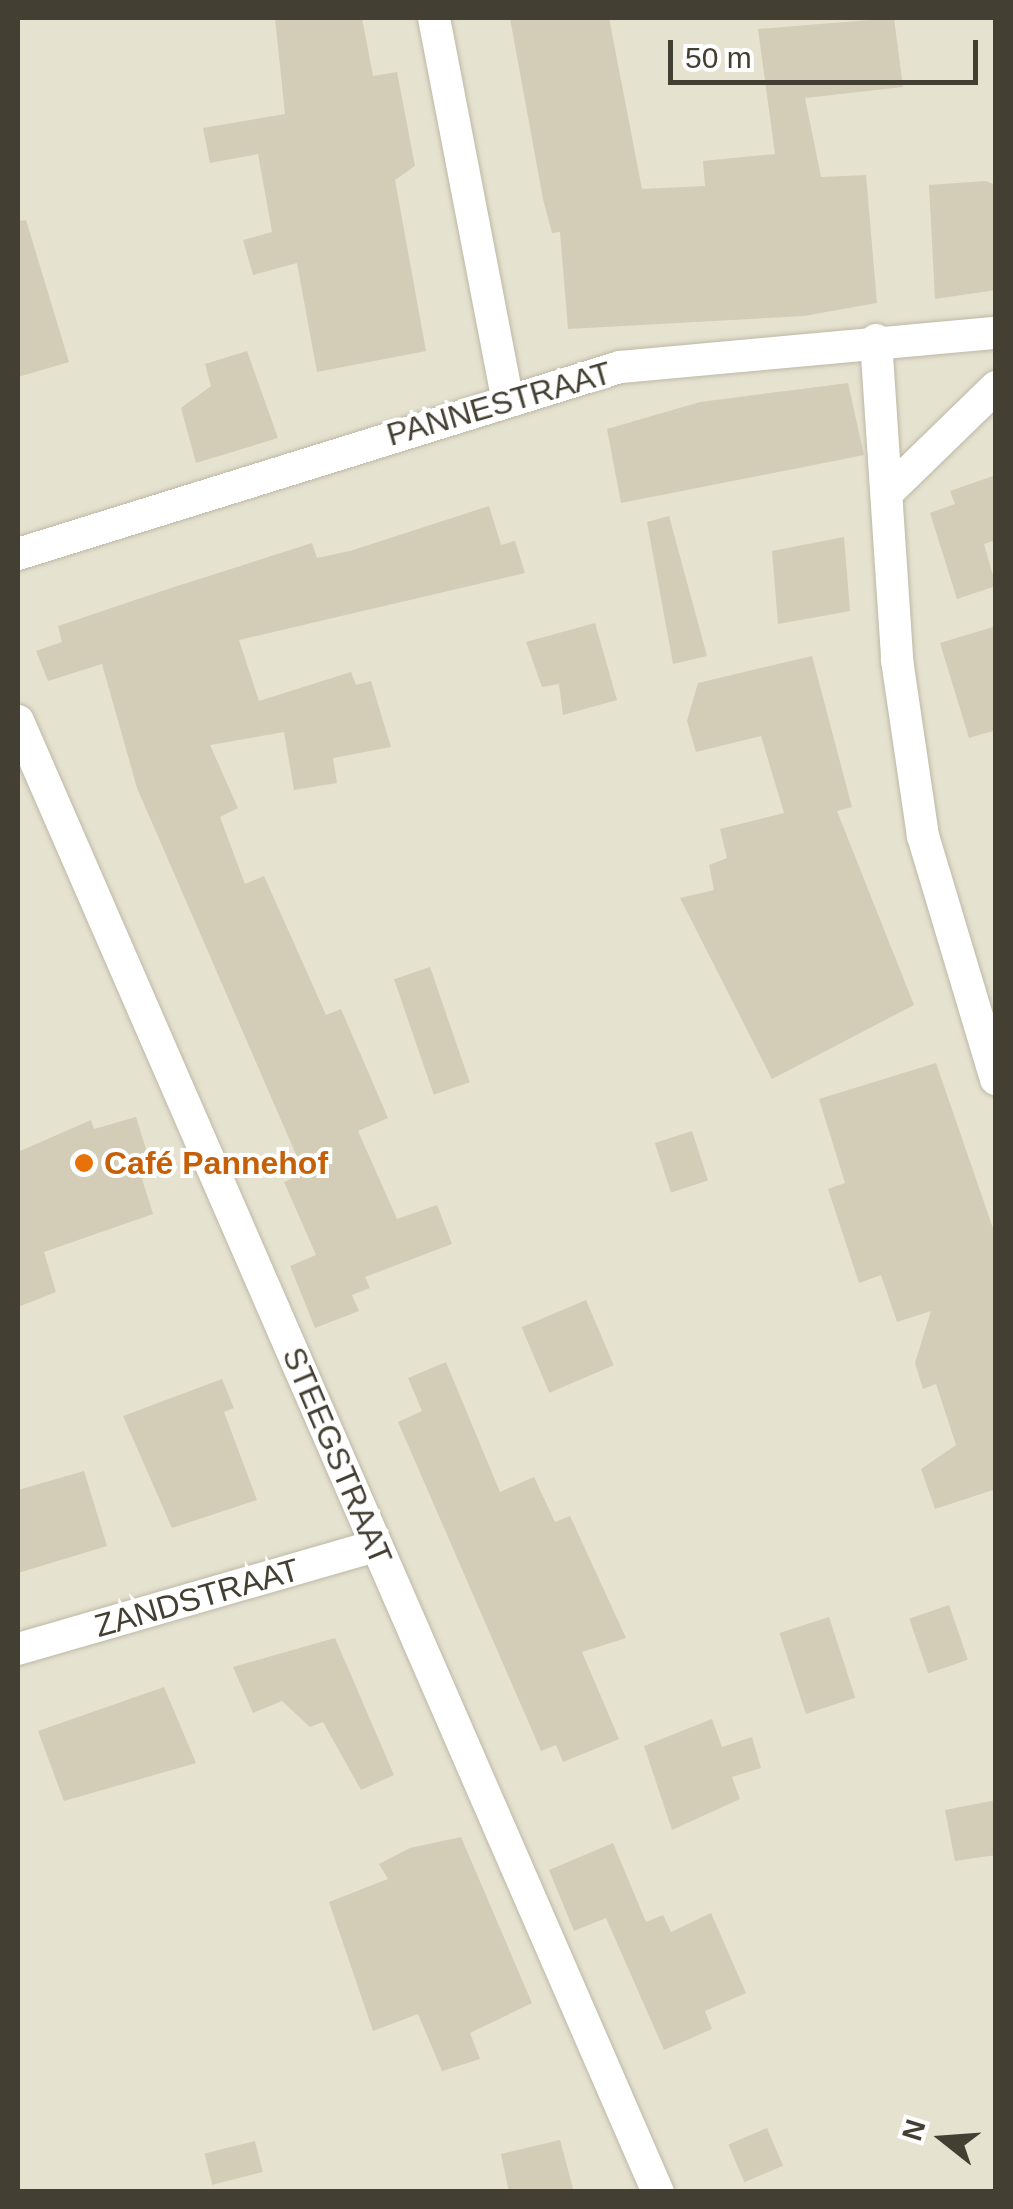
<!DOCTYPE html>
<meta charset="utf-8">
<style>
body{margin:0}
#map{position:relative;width:1013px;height:2209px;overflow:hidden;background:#f2efe2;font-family:Arial,sans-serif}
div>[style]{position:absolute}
.residential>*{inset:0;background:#e6e2d0;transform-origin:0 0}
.building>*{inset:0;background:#d3ccb7;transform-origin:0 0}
.roads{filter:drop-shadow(0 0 2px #bdb8a5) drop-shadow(0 0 2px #bdb8a5)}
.street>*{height:32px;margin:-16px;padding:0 16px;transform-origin:16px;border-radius:16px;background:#fff}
.dots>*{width:28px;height:28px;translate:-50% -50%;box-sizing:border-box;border:5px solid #fff;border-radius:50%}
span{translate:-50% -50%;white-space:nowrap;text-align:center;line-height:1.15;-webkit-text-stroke:8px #fff;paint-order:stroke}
.street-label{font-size:32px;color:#433f32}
.food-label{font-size:32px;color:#c56008;font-weight:700}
.left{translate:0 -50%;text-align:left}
.frame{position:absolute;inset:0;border:20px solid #433f32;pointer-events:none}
.north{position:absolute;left:893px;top:2089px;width:100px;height:100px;-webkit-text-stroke:8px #fff;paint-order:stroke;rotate:287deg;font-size:28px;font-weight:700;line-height:40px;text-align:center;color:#433f32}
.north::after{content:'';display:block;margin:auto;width:35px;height:45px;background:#433f32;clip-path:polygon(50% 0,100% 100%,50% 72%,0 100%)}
.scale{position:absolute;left:668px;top:40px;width:310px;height:45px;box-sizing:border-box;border:5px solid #433f32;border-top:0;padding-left:12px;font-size:30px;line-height:35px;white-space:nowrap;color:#433f32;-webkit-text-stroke:8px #fff;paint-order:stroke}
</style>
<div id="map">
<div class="residential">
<div style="left:18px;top:18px;width:977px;height:2173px"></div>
</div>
<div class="building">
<div style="clip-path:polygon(275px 18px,362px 18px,373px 76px,397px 72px,415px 166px,395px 180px,426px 351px,317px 372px,297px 263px,253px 275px,243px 240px,272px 232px,258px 154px,210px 163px,203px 128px,285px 114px)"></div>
<div style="clip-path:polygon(510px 18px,609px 18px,642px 189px,705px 186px,703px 161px,775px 154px,758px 29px,894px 18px,903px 87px,805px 98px,821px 177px,866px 175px,877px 303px,804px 316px,568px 329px,560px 232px,552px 233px,543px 199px)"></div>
<div style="clip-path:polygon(986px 181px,996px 185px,996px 290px,935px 299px,929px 185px)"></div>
<div style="clip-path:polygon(26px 220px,69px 362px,18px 377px,18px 221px)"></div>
<div style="clip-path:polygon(247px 351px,278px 438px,196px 463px,181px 408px,211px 386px,205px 364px)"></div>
<div style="clip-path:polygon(848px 383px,864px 455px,621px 503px,607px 429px,700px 402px)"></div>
<div style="clip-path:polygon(996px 475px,996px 540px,984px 544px,996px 586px,957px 599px,930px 513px,955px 504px,950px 491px)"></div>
<div style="clip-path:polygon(489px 506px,501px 545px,515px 541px,525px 573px,239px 640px,259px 701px,351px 672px,356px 685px,371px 681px,391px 747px,333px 758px,337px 783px,294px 790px,284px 732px,210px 745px,238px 808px,220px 817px,245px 884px,264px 876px,326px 1015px,341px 1009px,388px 1118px,358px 1131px,397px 1219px,437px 1205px,452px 1244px,365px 1277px,370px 1288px,352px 1295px,359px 1311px,315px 1328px,290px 1266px,316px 1255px,284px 1182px,304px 1173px,137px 788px,102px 664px,48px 681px,36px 651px,62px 642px,58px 626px,168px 589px,312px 543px,317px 558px,350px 551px)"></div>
<div style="clip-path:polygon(669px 516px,707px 656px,673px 664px,647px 522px)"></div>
<div style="clip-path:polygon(844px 537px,850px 611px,778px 624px,772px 551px)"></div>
<div style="clip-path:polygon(595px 623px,617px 700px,563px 715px,559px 684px,542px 687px,526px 642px)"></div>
<div style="clip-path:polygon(996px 626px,996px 730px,969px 738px,940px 643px)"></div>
<div style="clip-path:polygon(812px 656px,852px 807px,837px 811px,914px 1005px,772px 1079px,680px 898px,714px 890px,709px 865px,727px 858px,720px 829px,784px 813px,761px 736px,696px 752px,687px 721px,698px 683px)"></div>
<div style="left:430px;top:967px;width:122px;height:38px;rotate:71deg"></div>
<div style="clip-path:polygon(936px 1063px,996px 1237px,996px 1489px,935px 1509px,921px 1469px,956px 1445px,936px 1384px,923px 1389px,915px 1363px,931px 1311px,897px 1322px,881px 1275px,859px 1283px,828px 1189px,845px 1183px,819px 1099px)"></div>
<div style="clip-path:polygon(136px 1117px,154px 1175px,142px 1179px,153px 1214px,44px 1252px,56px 1292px,18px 1307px,18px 1152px,91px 1120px,94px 1129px)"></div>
<div style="left:692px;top:1131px;width:52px;height:39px;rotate:72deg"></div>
<div style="left:586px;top:1300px;width:71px;height:70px;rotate:67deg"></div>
<div style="clip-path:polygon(446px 1362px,500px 1492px,534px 1477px,555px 1522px,570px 1516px,626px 1638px,582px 1652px,619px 1739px,563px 1762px,556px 1745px,541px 1751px,398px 1422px,422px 1411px,408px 1378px)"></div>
<div style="clip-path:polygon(222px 1379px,234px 1408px,224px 1412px,257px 1500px,172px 1528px,123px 1416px)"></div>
<div style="clip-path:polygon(84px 1471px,107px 1546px,18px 1573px,18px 1490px)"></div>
<div style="left:949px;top:1605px;width:58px;height:42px;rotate:71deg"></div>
<div style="left:829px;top:1617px;width:85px;height:52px;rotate:72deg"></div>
<div style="clip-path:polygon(335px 1638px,394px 1775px,361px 1790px,323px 1722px,310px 1727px,282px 1701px,253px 1713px,233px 1667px)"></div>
<div style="clip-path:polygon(164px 1687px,196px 1763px,64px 1801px,38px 1731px)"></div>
<div style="clip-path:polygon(712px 1719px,722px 1747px,752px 1737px,761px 1768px,732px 1777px,740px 1799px,672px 1830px,644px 1746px)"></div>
<div style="clip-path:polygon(996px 1800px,996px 1855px,955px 1861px,945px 1810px)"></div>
<div style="clip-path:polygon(461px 1837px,532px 2003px,470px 2033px,480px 2059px,442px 2071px,418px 2014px,373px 2031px,329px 1902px,388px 1879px,379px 1864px,410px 1848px)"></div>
<div style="clip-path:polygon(613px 1843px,646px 1922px,663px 1915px,671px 1932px,711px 1913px,746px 1993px,705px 2011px,712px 2029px,664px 2050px,606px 1918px,574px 1931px,549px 1870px)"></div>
<div style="left:767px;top:2128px;width:41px;height:42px;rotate:67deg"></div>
<div style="clip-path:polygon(560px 2140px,574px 2192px,509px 2192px,501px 2154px)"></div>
<div style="left:255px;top:2141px;width:32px;height:52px;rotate:76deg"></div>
</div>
<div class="roads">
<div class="street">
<div style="left:434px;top:18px;width:386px;rotate:79.1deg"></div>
<div style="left:876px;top:340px;width:321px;rotate:86.2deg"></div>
<div style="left:897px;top:660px;width:178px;rotate:81.6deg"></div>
<div style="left:923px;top:836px;width:254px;rotate:73.3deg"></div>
<div style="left:890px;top:490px;width:148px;rotate:-44.2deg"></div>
<div style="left:18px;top:554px;width:630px;rotate:-17.26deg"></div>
<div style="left:620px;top:367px;width:378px;rotate:-5.2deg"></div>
<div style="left:18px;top:721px;width:1604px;rotate:66.49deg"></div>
<div style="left:18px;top:1649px;width:373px;rotate:-16.1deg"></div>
</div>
</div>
<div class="dots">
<div style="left:84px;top:1163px;background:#e8710a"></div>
</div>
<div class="street-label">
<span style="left:499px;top:404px;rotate:-16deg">PANNESTRAAT</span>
<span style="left:337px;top:1456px;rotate:67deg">STEEGSTRAAT</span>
<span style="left:197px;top:1598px;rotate:-16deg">ZANDSTRAAT</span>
</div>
<div class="food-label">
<span class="left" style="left:104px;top:1163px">Café Pannehof</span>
</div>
<div class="frame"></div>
<div class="north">N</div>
<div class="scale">50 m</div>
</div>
